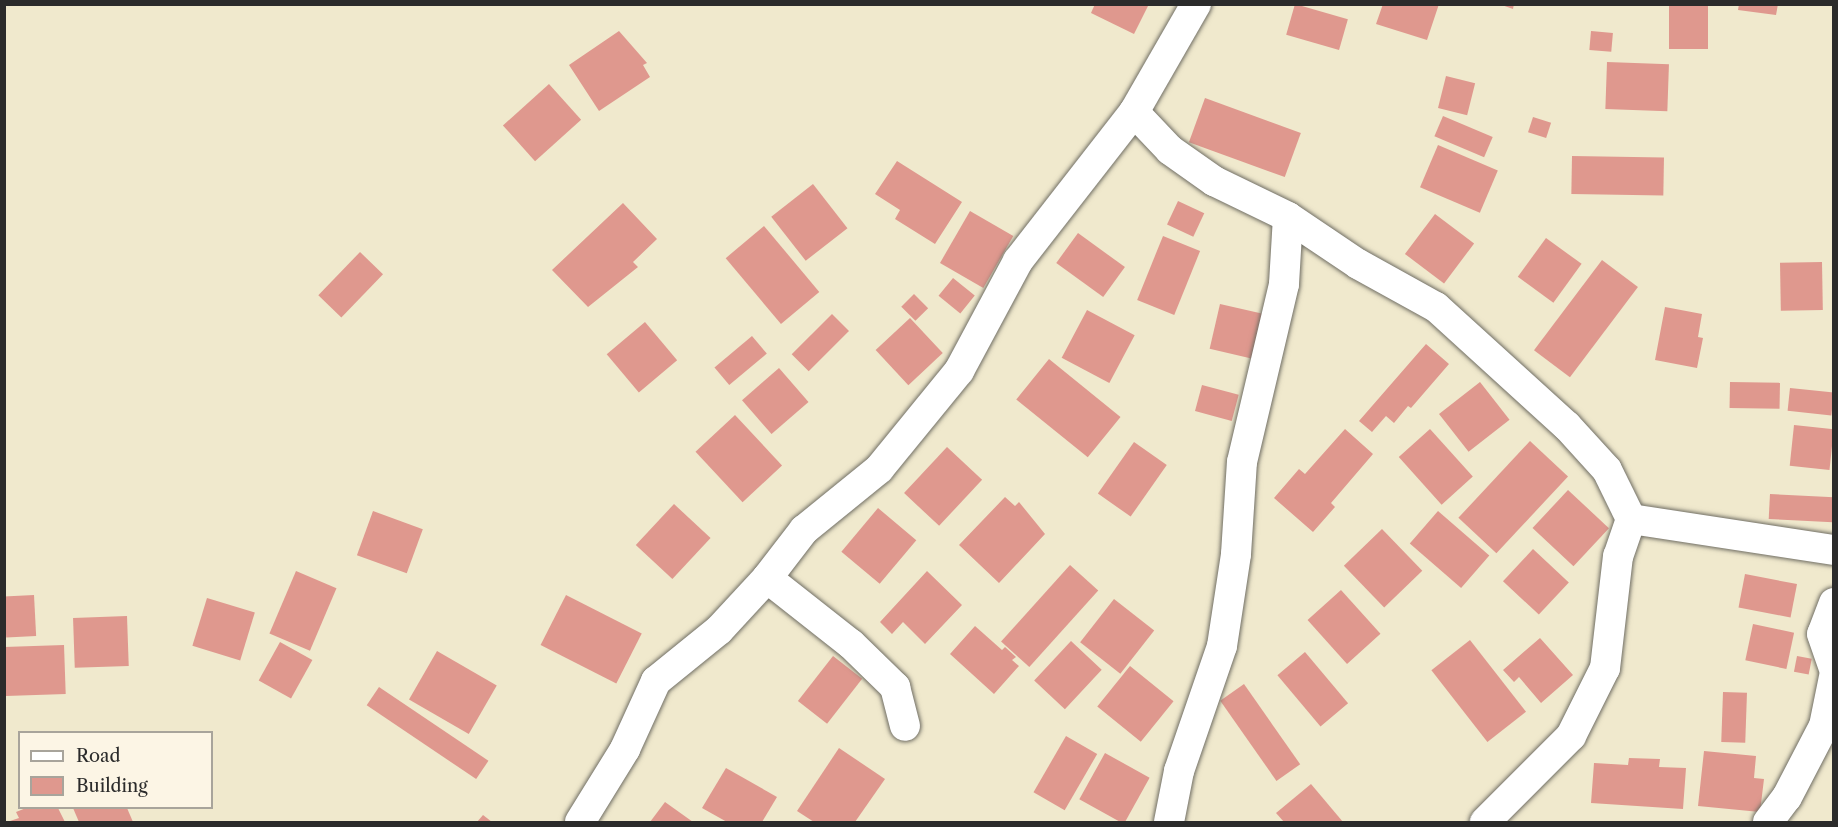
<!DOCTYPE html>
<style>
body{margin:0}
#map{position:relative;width:1838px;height:827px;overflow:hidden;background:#f0e9cd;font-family:"Libre Caslon Text",serif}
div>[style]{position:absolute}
.building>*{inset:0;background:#df988e;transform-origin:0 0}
.roads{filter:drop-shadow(0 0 2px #706e64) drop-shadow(0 0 2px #706e64)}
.minor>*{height:30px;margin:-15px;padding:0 15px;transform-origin:15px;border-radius:15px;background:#fff}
span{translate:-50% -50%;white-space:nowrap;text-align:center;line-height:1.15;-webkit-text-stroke:4.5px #fcf5e5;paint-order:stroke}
.frame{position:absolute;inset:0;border:6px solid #2b2b2b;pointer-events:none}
.legend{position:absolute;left:18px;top:731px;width:195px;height:78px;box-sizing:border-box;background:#fcf5e5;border:2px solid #a8a49b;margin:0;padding:8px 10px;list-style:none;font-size:18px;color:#2b2b2b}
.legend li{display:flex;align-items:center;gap:12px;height:30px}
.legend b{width:30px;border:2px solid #a8a49b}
</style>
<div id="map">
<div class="building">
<div style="clip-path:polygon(1095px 4px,1149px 4px,1134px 34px,1091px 13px)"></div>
<div style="left:1295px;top:4px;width:55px;height:32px;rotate:16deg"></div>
<div style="clip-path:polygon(1383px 4px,1439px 4px,1427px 40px,1376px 24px)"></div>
<div style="clip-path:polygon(1499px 4px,1514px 4px,1513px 9px)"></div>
<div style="left:1669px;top:4px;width:39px;height:45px"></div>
<div style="clip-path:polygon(1739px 4px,1778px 4px,1776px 15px,1738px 10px)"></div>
<div style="clip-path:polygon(619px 31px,647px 63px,643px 65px,650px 77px,599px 111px,569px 65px)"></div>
<div style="left:1591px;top:31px;width:22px;height:19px;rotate:5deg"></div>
<div style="left:1607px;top:62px;width:62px;height:47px;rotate:2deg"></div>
<div style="left:1446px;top:76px;width:30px;height:33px;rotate:14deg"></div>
<div style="left:549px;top:84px;width:48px;height:62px;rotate:48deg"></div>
<div style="left:1205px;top:98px;width:102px;height:47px;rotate:20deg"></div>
<div style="left:1443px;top:116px;width:54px;height:22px;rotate:23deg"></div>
<div style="left:1533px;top:117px;width:19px;height:16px;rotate:18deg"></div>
<div style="left:1438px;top:145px;width:65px;height:46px;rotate:23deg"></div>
<div style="left:1572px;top:156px;width:92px;height:38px;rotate:1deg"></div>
<div style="clip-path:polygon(897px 161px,962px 202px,935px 244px,895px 219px,900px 210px,875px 194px)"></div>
<div style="left:813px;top:184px;width:56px;height:53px;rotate:52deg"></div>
<div style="left:1178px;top:201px;width:29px;height:26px;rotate:25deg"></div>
<div style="clip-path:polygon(623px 203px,657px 239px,633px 262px,638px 267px,588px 307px,552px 270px)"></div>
<div style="left:970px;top:211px;width:50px;height:60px;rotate:30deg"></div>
<div style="left:1435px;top:214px;width:49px;height:50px;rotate:37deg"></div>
<div style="left:764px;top:226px;width:86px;height:50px;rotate:50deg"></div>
<div style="left:1078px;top:233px;width:58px;height:37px;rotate:36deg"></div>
<div style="left:1163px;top:236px;width:40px;height:69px;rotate:22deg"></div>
<div style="left:1546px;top:238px;width:44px;height:48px;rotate:36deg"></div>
<div style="left:360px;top:252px;width:32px;height:60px;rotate:44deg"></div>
<div style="left:1602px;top:260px;width:45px;height:113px;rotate:37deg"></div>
<div style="left:1822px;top:262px;width:48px;height:42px;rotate:89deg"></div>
<div style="left:953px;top:278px;width:28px;height:23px;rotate:39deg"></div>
<div style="left:914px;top:294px;width:20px;height:18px;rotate:45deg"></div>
<div style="left:1220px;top:304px;width:45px;height:46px;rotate:13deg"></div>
<div style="clip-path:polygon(1665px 307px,1702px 314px,1698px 337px,1703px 338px,1697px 368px,1655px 360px)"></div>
<div style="left:1087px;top:310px;width:54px;height:54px;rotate:28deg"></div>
<div style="left:832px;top:314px;width:24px;height:57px;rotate:45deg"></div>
<div style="left:910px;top:318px;width:48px;height:47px;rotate:47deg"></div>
<div style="left:645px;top:322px;width:50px;height:50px;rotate:50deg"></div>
<div style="left:752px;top:336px;width:23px;height:49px;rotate:50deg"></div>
<div style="clip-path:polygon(1426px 344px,1449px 364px,1411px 408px,1408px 406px,1394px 423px,1386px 416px,1372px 432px,1359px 421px)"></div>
<div style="left:1049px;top:359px;width:92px;height:52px;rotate:39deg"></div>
<div style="left:779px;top:368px;width:45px;height:49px;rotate:49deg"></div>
<div style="left:1480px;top:382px;width:48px;height:52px;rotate:52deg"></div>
<div style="left:1730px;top:382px;width:50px;height:26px;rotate:1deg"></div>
<div style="left:1202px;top:385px;width:38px;height:27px;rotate:15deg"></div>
<div style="left:1790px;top:388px;width:44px;height:23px;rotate:6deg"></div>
<div style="left:735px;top:415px;width:69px;height:54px;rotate:47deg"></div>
<div style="left:1794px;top:425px;width:40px;height:41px;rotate:6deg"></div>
<div style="clip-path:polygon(1345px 429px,1373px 454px,1331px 503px,1335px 507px,1313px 532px,1274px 498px,1299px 469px,1305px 474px)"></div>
<div style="left:1430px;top:429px;width:64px;height:42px;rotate:48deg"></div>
<div style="left:1530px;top:441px;width:52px;height:105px;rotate:43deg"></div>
<div style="left:1134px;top:442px;width:40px;height:63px;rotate:35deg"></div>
<div style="left:947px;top:447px;width:48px;height:63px;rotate:43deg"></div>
<div style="left:1568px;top:490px;width:56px;height:52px;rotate:43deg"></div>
<div style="left:1770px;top:494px;width:64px;height:25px;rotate:3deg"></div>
<div style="clip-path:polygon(1005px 497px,1015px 506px,1019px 502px,1045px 534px,999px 583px,959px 545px)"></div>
<div style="left:674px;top:504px;width:50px;height:56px;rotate:43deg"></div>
<div style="left:878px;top:508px;width:50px;height:57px;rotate:40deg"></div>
<div style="left:373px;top:511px;width:53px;height:47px;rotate:20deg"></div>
<div style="left:1438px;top:511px;width:68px;height:43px;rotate:41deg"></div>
<div style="left:1382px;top:529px;width:58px;height:53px;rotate:46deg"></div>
<div style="left:1533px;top:549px;width:49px;height:44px;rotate:43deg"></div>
<div style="left:1070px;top:565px;width:38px;height:103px;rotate:42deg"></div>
<div style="left:296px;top:571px;width:44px;height:68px;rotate:23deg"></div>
<div style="clip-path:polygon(927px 571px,962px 605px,925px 644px,903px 622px,892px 634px,880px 622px)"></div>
<div style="left:1745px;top:574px;width:53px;height:34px;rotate:11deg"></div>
<div style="left:1341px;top:590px;width:59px;height:45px;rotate:48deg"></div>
<div style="left:34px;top:595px;width:41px;height:30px;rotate:87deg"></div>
<div style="left:566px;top:595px;width:85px;height:56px;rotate:27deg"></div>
<div style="left:207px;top:598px;width:50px;height:50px;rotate:17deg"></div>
<div style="left:1114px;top:599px;width:51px;height:55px;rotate:38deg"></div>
<div style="left:127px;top:616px;width:50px;height:54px;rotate:88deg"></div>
<div style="left:1753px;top:624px;width:42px;height:37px;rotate:12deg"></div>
<div style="clip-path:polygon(975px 626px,1002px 650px,1005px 647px,1016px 657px,1012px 660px,1019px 666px,994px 694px,950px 654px)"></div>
<div style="clip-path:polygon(1540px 638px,1573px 675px,1541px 703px,1519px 677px,1514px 682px,1503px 670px)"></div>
<div style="left:1470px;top:640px;width:91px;height:49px;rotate:52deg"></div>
<div style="left:1071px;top:641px;width:42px;height:54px;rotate:43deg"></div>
<div style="left:280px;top:642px;width:37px;height:44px;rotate:29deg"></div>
<div style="left:64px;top:645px;width:49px;height:60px;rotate:88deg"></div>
<div style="left:437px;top:651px;width:69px;height:56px;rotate:30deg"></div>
<div style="left:1305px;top:652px;width:67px;height:36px;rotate:50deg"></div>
<div style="left:833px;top:656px;width:37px;height:57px;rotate:38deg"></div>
<div style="left:1797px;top:656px;width:15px;height:16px;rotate:11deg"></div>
<div style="left:1130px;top:666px;width:56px;height:52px;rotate:39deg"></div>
<div style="left:1244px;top:684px;width:98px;height:29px;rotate:55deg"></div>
<div style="left:379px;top:687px;width:132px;height:22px;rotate:34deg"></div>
<div style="left:1723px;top:692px;width:24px;height:50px;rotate:2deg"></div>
<div style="left:1066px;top:736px;width:36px;height:65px;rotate:30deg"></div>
<div style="clip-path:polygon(839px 748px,885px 779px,855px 822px,814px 822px,797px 811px)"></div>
<div style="clip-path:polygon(1704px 751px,1756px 756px,1754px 778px,1764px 779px,1760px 812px,1698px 806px)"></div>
<div style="left:1105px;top:753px;width:51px;height:53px;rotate:29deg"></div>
<div style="clip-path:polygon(1629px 758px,1660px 759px,1659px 767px,1686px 768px,1683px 809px,1591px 803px,1594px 763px,1628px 765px)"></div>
<div style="clip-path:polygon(726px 768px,777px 797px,762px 822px,727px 822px,702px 808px)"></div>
<div style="clip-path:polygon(1311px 784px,1343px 822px,1284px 822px,1276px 813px)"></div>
<div style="clip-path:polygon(665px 802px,693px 822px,650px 822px)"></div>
<div style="clip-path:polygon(26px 808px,58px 808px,65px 822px,7px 822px,19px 818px,16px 812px)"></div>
<div style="clip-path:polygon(73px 808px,127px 808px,133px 822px,79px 822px)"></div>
<div style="clip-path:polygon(483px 815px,492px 822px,477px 822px)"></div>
</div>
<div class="roads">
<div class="minor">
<div style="left:1134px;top:112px;width:52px;rotate:46.5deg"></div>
<div style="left:1170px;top:150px;width:54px;rotate:35.2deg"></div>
<div style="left:1214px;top:181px;width:82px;rotate:25.9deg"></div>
<div style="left:1288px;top:217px;width:84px;rotate:33.9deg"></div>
<div style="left:1358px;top:264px;width:89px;rotate:28.9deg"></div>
<div style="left:1436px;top:307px;width:177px;rotate:42.3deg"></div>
<div style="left:1567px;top:426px;width:59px;rotate:47.7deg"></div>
<div style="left:1607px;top:470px;width:55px;rotate:63.9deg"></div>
<div style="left:1631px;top:519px;width:39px;rotate:109deg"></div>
<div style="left:1618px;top:556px;width:113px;rotate:96.6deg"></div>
<div style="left:1605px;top:668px;width:76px;rotate:116.6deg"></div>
<div style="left:1571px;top:736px;width:122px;rotate:135deg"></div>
<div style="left:1631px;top:519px;width:205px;rotate:8.7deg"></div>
<div style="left:767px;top:578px;width:107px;rotate:38.2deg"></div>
<div style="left:851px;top:644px;width:62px;rotate:44.3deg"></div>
<div style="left:895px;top:687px;width:40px;rotate:75.6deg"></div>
<div style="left:1834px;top:603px;width:33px;rotate:111deg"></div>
<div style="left:1822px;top:634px;width:37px;rotate:71deg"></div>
<div style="left:580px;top:822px;width:86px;rotate:-58.3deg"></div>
<div style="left:625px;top:749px;width:75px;rotate:-65.5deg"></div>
<div style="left:656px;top:681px;width:81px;rotate:-39deg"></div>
<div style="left:719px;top:630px;width:71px;rotate:-47.3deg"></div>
<div style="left:767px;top:578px;width:61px;rotate:-52.4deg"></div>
<div style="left:804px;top:530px;width:97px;rotate:-39.1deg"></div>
<div style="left:879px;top:469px;width:127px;rotate:-50.8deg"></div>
<div style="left:959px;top:371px;width:125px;rotate:-61.8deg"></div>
<div style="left:1018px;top:261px;width:189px;rotate:-52.1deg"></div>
<div style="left:1134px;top:112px;width:125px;rotate:-60.1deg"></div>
<div style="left:1169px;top:822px;width:52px;rotate:-78.9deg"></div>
<div style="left:1179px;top:771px;width:132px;rotate:-71deg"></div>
<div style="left:1222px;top:646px;width:93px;rotate:-81.3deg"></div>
<div style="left:1236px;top:554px;width:92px;rotate:-86.3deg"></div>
<div style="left:1242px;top:462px;width:183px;rotate:-76.7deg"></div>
<div style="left:1284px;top:284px;width:67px;rotate:-86.6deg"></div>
<div style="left:1768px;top:822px;width:31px;rotate:-53deg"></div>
<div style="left:1787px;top:797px;width:80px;rotate:-62.5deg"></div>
<div style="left:1824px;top:726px;width:50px;rotate:-78.5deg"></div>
</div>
</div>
<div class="frame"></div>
<ul class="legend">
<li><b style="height:8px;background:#fff"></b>Road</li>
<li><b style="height:16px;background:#df988e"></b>Building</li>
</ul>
</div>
